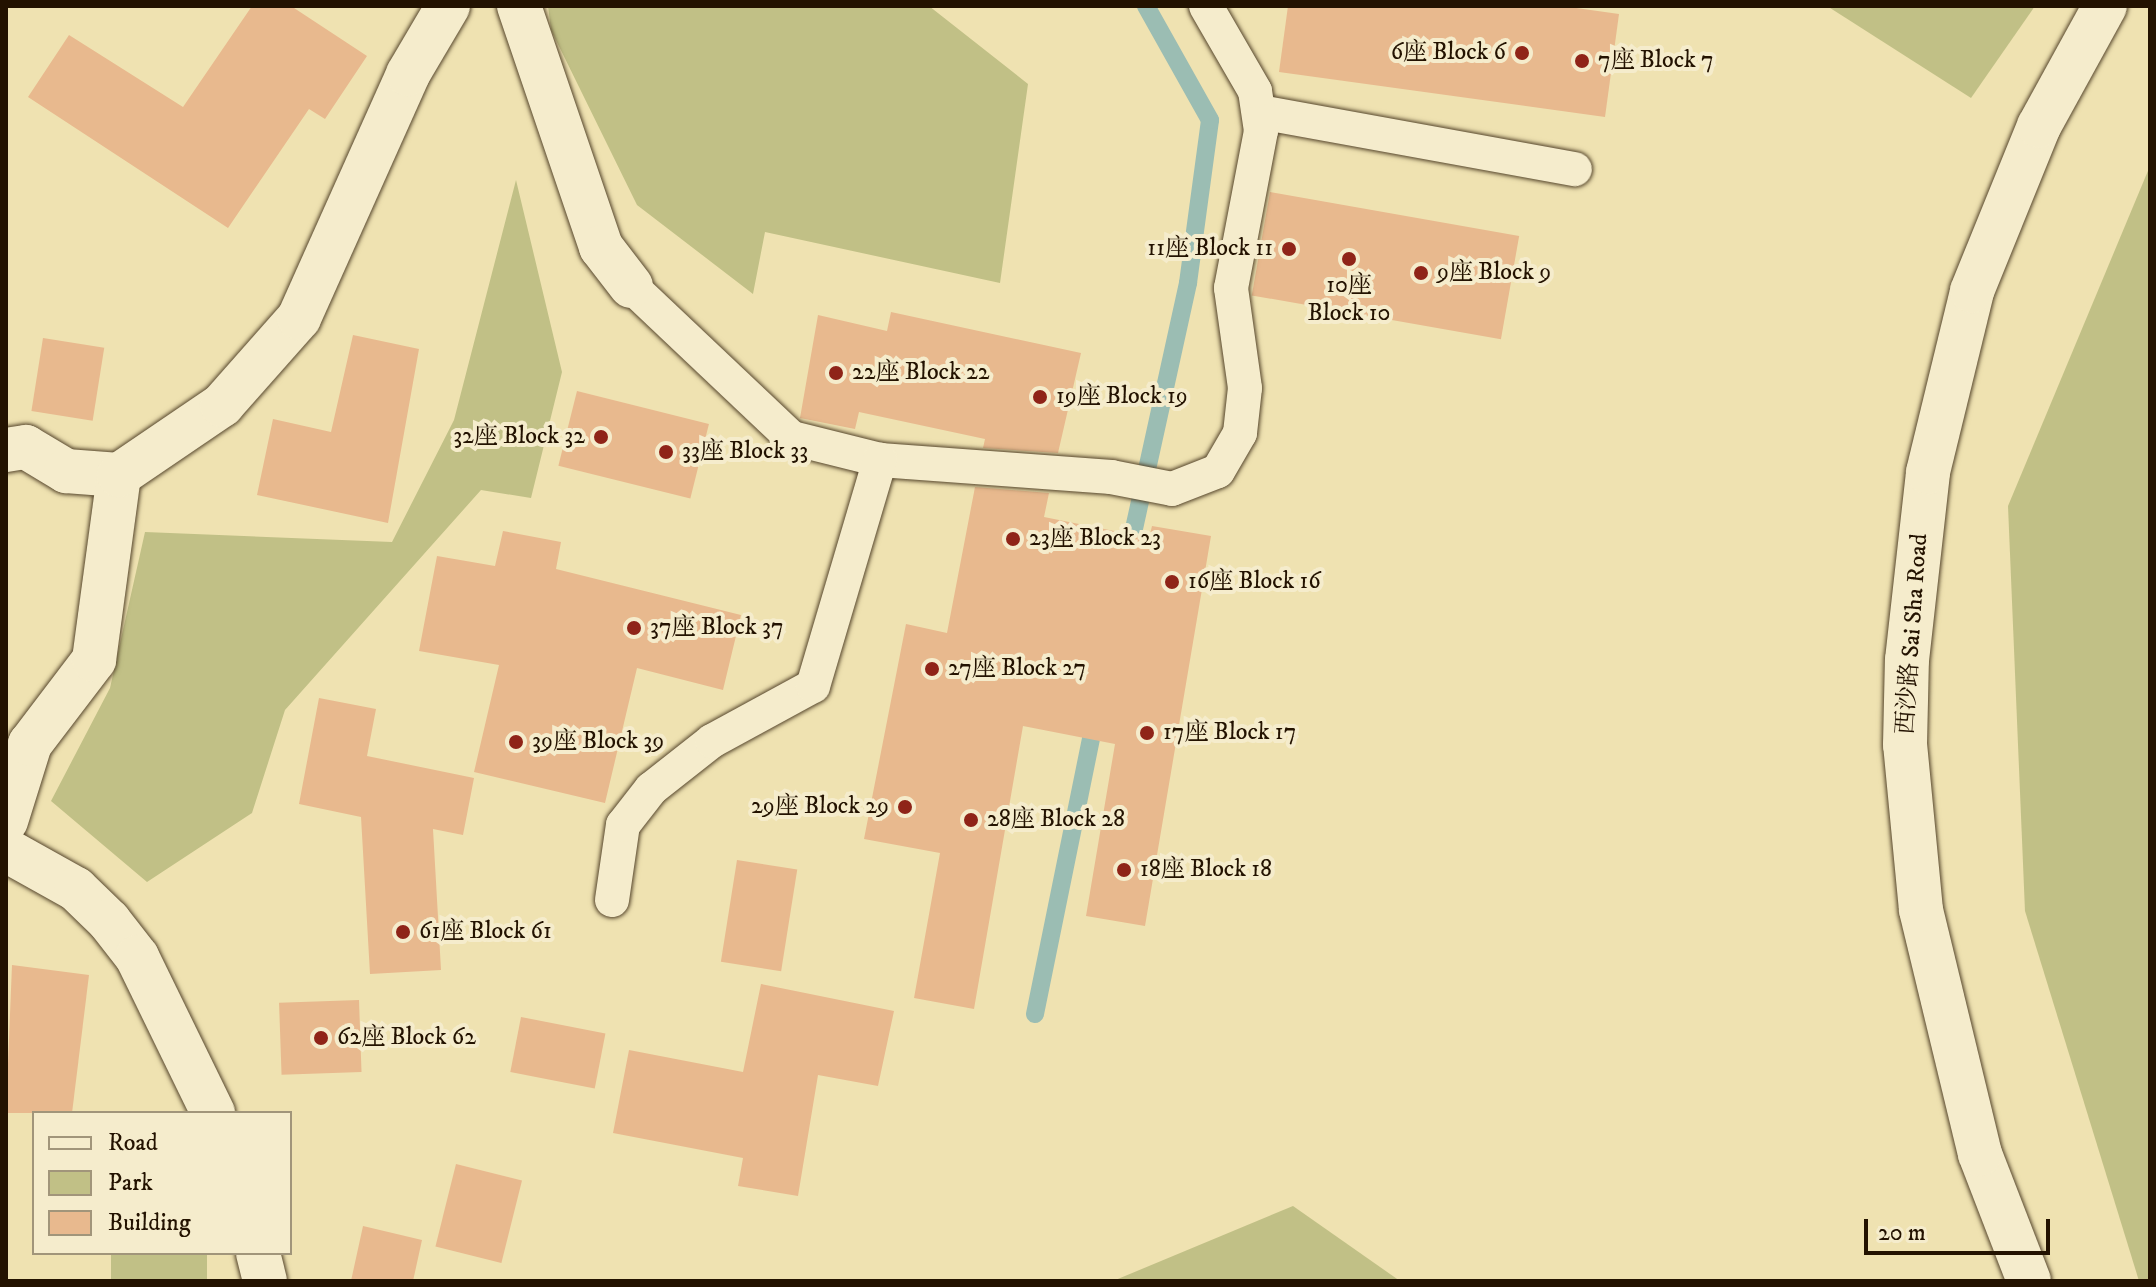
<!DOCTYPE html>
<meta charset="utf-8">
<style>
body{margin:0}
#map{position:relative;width:2156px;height:1287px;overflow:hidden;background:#efe2b1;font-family:"IM FELL DW Pica","Noto Serif TC",serif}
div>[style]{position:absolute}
.green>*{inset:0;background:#c1c086;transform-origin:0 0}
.stream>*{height:18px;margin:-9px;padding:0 9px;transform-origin:9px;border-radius:9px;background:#9bbdb3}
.building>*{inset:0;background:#e8b98e;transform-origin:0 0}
.roads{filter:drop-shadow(0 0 2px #56462c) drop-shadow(0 0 2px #56462c)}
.service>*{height:34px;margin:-17px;padding:0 17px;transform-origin:17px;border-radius:17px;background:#f5eccc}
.minor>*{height:44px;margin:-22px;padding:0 22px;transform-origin:22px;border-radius:22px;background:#f5eccc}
.secondary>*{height:44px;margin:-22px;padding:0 22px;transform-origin:22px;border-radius:22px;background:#f5eccc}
.dots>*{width:22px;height:22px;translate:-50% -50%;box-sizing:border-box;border:4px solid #f5eccc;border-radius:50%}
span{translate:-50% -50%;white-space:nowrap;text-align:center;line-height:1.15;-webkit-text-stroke:8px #f5eccc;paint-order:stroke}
.poi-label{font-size:24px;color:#231200}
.right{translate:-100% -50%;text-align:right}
.left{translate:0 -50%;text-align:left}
.street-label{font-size:24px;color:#231200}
.frame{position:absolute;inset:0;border:8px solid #231200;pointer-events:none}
.legend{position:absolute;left:32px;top:1111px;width:260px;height:144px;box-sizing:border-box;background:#f5eccc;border:2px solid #a1957a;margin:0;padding:10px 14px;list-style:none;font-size:24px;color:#231200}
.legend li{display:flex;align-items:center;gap:16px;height:40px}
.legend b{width:40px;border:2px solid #a1957a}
.scale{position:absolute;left:1864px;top:1219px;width:186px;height:36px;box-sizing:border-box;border:4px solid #231200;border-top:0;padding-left:10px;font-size:24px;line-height:28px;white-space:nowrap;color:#231200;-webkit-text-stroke:6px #f5eccc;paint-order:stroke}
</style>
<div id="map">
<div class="green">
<div style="clip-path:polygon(548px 6px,929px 6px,1028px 84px,1000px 283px,765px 232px,753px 294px,637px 205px,551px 30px)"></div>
<div style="clip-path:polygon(1827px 6px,2035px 6px,1971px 98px)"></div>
<div style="clip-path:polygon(2150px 166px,2150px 1281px,2139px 1281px,2025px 911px,2008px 506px)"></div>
<div style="clip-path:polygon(516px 180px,562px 372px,531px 498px,481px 490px,285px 710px,252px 813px,147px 882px,51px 801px,110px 688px,145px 532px,392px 542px,454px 420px)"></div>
<div style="clip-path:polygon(1293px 1206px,1400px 1281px,1113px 1281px)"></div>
<div style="left:111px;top:1253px;width:96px;height:28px"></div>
</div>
<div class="stream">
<div style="left:1128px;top:556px;width:280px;rotate:-77.6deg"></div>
<div style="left:1188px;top:283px;width:164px;rotate:-82.3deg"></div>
<div style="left:1210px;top:120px;width:131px;rotate:-119.3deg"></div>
<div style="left:1035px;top:1014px;width:302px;rotate:-78.5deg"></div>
</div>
<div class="building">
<div style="clip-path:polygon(252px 6px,291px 6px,367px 56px,325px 119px,309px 109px,228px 228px,28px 97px,69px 35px,183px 107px)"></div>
<div style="clip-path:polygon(1288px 6px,1562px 6px,1619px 14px,1605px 117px,1279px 72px)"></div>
<div style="left:1270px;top:192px;width:253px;height:105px;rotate:10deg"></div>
<div style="clip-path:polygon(891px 312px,1081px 353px,1058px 453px,983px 448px,985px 439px,859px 412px,855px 429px,800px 418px,818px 315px,887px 331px)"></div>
<div style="clip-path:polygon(353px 335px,419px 349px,388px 523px,257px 495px,273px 419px,331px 432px)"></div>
<div style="left:43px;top:338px;width:62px;height:74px;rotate:9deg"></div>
<div style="left:577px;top:391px;width:136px;height:77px;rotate:14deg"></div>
<div style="clip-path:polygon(975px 487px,1049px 493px,1044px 517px,1149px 538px,1152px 526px,1211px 536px,1145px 926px,1086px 916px,1115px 744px,1023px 726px,974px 1009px,914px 998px,940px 853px,864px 839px,906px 624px,947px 633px)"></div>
<div style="clip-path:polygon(503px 531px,561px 542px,556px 569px,741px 615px,723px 690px,637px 668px,605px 803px,474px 772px,499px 665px,419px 651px,437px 556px,495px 566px)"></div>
<div style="clip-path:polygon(319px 698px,376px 709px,367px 756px,474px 778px,463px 835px,433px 829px,441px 970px,370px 974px,361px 817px,299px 804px)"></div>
<div style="left:737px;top:860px;width:61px;height:103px;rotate:9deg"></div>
<div style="clip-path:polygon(12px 965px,89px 975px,72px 1113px,6px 1113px)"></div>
<div style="clip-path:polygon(761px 984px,894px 1011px,878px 1086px,818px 1075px,798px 1196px,738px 1186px,743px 1158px,613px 1133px,629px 1050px,743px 1072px)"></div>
<div style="left:359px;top:1000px;width:72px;height:80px;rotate:88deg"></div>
<div style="left:521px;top:1017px;width:86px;height:56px;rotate:11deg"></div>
<div style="left:456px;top:1164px;width:68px;height:85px;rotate:14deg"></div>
<div style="clip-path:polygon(363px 1226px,422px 1240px,413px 1281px,351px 1281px)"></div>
</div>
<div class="roads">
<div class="service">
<div style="left:1260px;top:112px;width:320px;rotate:10.3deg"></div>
<div style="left:631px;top:286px;width:221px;rotate:43.4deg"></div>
<div style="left:792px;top:438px;width:91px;rotate:14deg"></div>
<div style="left:880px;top:460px;width:232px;rotate:4.2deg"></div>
<div style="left:1111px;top:477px;width:62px;rotate:11.1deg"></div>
<div style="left:1172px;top:489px;width:49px;rotate:-21.4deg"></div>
<div style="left:1218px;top:471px;width:44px;rotate:-59.9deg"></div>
<div style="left:1240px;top:433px;width:45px;rotate:-83.7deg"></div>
<div style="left:1245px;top:388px;width:101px;rotate:-98deg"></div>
<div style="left:1231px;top:288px;width:160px;rotate:-79.2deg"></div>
<div style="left:1261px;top:131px;width:40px;rotate:-98.5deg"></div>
<div style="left:1255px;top:91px;width:98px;rotate:-120deg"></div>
<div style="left:612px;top:900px;width:76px;rotate:-81.7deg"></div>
<div style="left:623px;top:825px;width:46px;rotate:-52.1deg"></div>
<div style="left:651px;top:789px;width:78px;rotate:-38.2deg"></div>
<div style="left:712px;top:741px;width:115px;rotate:-28.6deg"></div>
<div style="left:813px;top:686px;width:236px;rotate:-73.5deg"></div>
</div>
<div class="minor">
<div style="left:519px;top:6px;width:255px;rotate:71.2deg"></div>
<div style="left:601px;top:247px;width:49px;rotate:52.4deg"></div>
<div style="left:6px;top:450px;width:20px;rotate:-9deg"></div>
<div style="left:26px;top:447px;width:47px;rotate:31deg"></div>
<div style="left:66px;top:471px;width:53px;rotate:4.3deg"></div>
<div style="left:6px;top:821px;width:81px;rotate:-72.7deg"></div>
<div style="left:30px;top:744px;width:106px;rotate:-52.7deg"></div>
<div style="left:94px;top:660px;width:187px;rotate:-82.3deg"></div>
<div style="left:119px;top:475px;width:125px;rotate:-34.2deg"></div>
<div style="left:222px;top:405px;width:116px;rotate:-48.5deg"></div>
<div style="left:299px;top:318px;width:267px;rotate:-65.9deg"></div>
<div style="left:408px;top:74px;width:79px;rotate:-59.5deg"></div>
<div style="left:6px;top:850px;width:80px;rotate:29.1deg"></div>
<div style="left:76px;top:889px;width:46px;rotate:44.1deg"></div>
<div style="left:109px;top:921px;width:46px;rotate:52.1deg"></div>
<div style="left:137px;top:957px;width:174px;rotate:64deg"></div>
<div style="left:258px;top:1253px;width:29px;rotate:76deg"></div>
</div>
<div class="secondary">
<div style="left:2029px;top:1281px;width:136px;rotate:-111.1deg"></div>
<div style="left:1980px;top:1154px;width:251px;rotate:-103.6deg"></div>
<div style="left:1921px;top:910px;width:166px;rotate:-95.5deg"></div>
<div style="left:1905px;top:745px;width:85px;rotate:-88.7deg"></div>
<div style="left:1907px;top:660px;width:189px;rotate:-83.6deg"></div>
<div style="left:1928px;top:472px;width:186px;rotate:-76.3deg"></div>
<div style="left:1972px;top:291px;width:178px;rotate:-67.9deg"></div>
<div style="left:2039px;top:126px;width:137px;rotate:-61.2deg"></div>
</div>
</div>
<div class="dots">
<div style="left:1522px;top:53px;background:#8f2418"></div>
<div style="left:1582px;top:61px;background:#8f2418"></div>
<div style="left:1289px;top:249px;background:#8f2418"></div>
<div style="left:1349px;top:259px;background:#8f2418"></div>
<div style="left:1421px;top:273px;background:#8f2418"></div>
<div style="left:836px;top:373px;background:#8f2418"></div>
<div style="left:1040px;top:397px;background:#8f2418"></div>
<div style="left:601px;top:437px;background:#8f2418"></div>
<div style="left:666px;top:452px;background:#8f2418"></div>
<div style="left:1013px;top:539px;background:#8f2418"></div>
<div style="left:1172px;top:582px;background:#8f2418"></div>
<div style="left:634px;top:628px;background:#8f2418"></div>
<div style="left:932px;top:669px;background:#8f2418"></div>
<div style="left:1147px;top:733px;background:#8f2418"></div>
<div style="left:516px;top:742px;background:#8f2418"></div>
<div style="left:905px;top:807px;background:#8f2418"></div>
<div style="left:971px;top:820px;background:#8f2418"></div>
<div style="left:1124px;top:870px;background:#8f2418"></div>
<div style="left:403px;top:932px;background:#8f2418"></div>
<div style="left:321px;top:1038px;background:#8f2418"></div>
</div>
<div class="poi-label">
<span class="right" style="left:1506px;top:53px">6座 Block 6</span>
<span class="left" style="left:1598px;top:61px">7座 Block 7</span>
<span class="right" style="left:1273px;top:249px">11座 Block 11</span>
<span class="left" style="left:1437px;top:273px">9座 Block 9</span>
<span style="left:1349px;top:300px">10座<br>Block 10</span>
<span class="left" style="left:852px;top:373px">22座 Block 22</span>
<span class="left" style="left:1056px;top:397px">19座 Block 19</span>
<span class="right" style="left:585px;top:437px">32座 Block 32</span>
<span class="left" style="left:682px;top:452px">33座 Block 33</span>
<span class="left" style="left:1029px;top:539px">23座 Block 23</span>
<span class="left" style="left:1188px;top:582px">16座 Block 16</span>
<span class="left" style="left:650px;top:628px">37座 Block 37</span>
<span class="left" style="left:948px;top:669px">27座 Block 27</span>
<span class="left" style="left:1163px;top:733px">17座 Block 17</span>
<span class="left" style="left:532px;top:742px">39座 Block 39</span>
<span class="right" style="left:889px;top:807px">29座 Block 29</span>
<span class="left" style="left:987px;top:820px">28座 Block 28</span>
<span class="left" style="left:1140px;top:870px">18座 Block 18</span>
<span class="left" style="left:419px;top:932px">61座 Block 61</span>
<span class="left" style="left:337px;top:1038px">62座 Block 62</span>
</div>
<div class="street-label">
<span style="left:1913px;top:634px;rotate:-86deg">西沙路 Sai Sha Road</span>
</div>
<div class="frame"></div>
<ul class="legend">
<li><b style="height:10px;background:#f5eccc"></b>Road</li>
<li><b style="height:22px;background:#c1c086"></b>Park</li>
<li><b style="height:22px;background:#e8b98e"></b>Building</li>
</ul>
<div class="scale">20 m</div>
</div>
